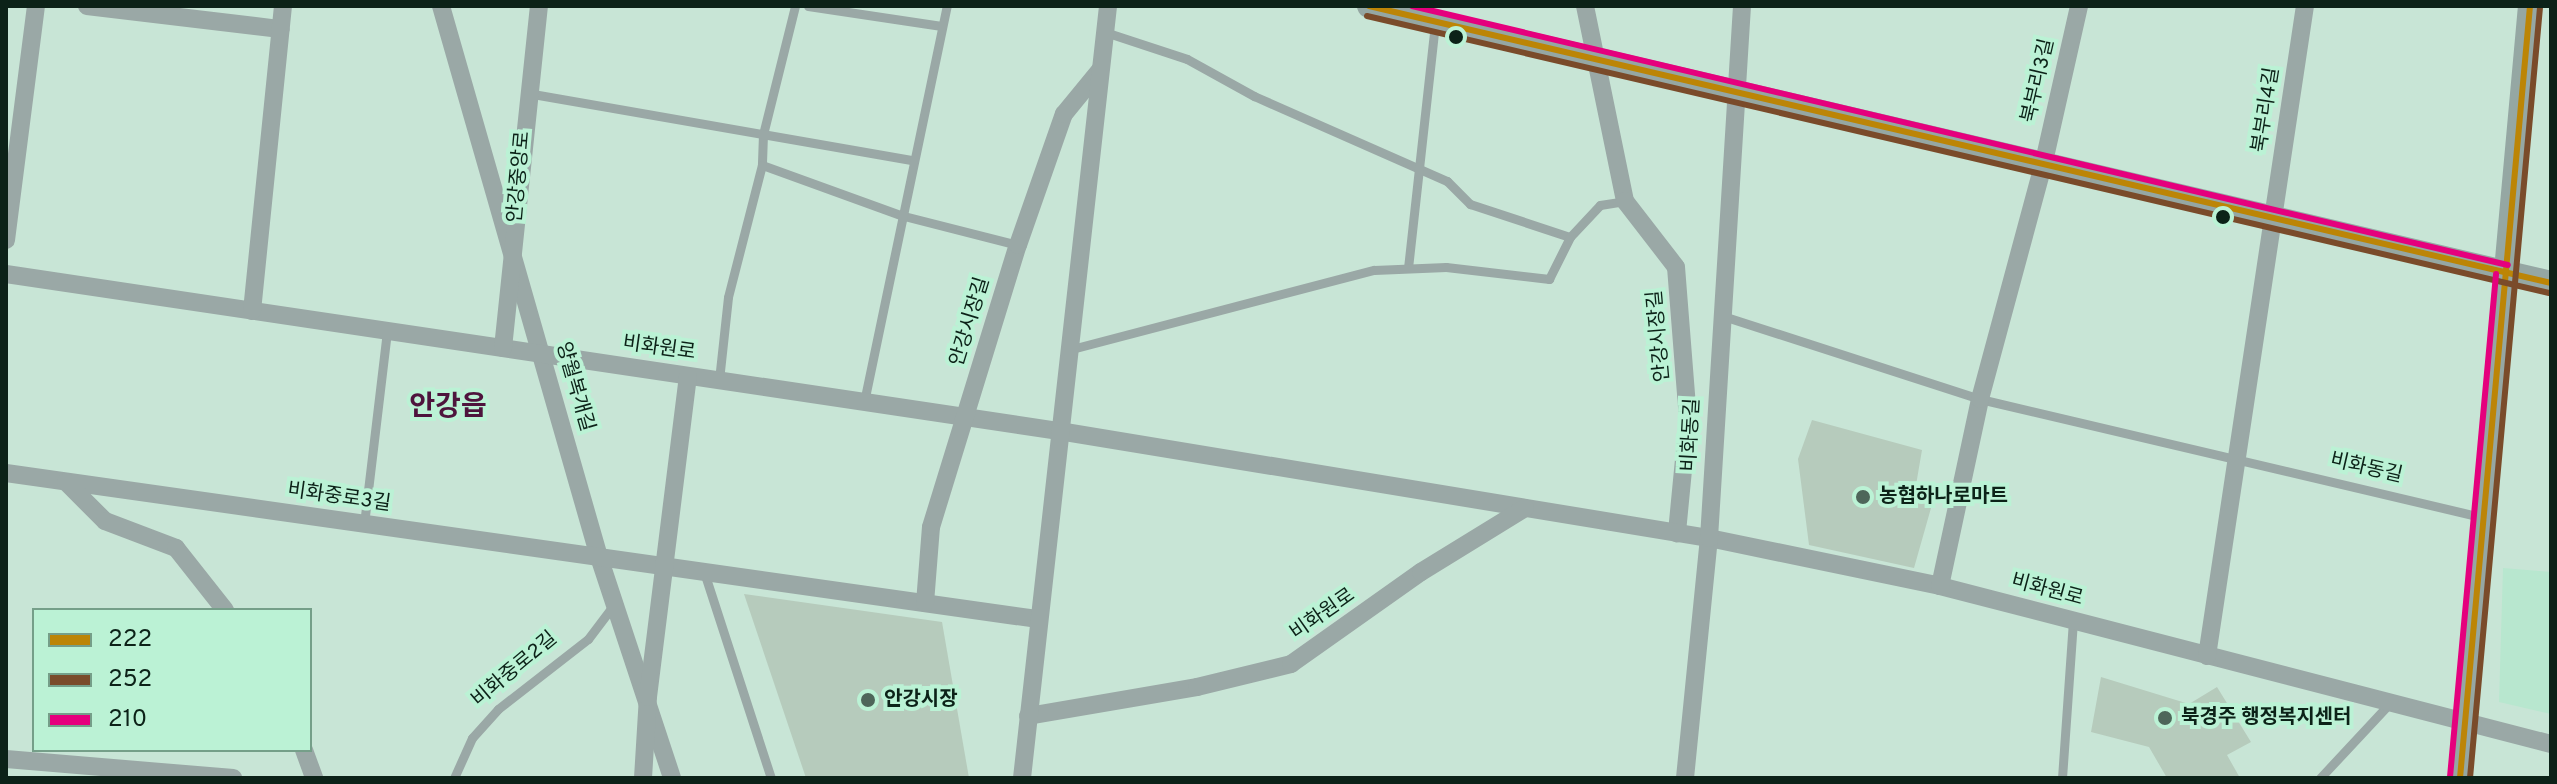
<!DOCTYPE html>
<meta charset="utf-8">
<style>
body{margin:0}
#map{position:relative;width:2557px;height:784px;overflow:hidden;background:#c8e5d6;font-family:Overpass,"Noto Sans KR",sans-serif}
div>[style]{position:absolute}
.built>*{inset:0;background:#b8e7cf}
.building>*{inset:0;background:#b6cbbc}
.lane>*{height:9px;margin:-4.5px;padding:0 4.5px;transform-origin:4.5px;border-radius:4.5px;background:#9aa8a6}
.street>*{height:18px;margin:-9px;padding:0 9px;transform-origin:9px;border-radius:9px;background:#9aa8a6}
.secondary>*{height:24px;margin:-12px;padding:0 12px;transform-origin:12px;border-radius:12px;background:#95a7a3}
.bus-1>*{height:6px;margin:-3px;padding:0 3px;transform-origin:3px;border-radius:3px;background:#bc8506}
.bus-2>*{height:6px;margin:-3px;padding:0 3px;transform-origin:3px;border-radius:3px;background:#7a4b2a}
.bus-3>*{height:6px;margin:-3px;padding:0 3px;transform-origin:3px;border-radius:3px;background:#e5007d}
.dots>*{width:22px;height:22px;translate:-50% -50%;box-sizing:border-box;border:4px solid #bbf2d5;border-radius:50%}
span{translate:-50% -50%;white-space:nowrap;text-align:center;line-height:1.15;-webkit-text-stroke:8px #bbf2d5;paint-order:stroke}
.street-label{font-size:20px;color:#0c2218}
.poi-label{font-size:20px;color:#0c2218;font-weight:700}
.left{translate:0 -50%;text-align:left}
.district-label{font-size:28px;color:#4e143d;font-weight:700}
.frame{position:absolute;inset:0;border:8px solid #0c2218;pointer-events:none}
.legend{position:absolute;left:32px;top:608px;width:280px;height:144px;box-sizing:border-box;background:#bbf2d5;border:2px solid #759f89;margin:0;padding:10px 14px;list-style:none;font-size:24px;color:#0c2218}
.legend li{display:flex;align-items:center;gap:16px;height:40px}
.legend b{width:40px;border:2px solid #759f89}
</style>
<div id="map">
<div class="built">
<div style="clip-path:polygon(2503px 568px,2551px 572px,2551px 714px,2499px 702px)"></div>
</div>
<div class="building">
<div style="clip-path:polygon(1812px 420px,1922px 450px,1916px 485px,1931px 508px,1914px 568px,1809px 545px,1798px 459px)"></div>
<div style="clip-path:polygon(744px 594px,942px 622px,969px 778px,806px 778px)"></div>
<div style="clip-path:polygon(2101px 677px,2189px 704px,2217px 687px,2251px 742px,2227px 755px,2240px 778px,2167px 778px,2149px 747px,2091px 732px)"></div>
</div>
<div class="lane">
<div style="left:795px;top:6px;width:132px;rotate:104deg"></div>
<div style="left:763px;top:134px;width:31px;rotate:92deg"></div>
<div style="left:762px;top:165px;width:147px;rotate:19.9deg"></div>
<div style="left:900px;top:215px;width:122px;rotate:14.3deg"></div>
<div style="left:808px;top:6px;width:135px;rotate:8.5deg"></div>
<div style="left:1105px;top:32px;width:86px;rotate:18.2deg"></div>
<div style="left:1187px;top:59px;width:77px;rotate:28.9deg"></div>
<div style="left:1254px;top:96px;width:211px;rotate:23.8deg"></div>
<div style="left:1447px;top:181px;width:33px;rotate:45deg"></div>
<div style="left:1470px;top:204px;width:105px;rotate:18.3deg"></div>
<div style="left:527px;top:93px;width:390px;rotate:9.9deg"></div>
<div style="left:1408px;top:268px;width:247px;rotate:-83.7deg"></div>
<div style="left:1723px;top:316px;width:270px;rotate:17.9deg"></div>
<div style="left:1980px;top:399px;width:515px;rotate:13.25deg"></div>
<div style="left:1068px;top:350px;width:316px;rotate:-14.7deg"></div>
<div style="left:1374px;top:270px;width:72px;rotate:-2.4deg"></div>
<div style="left:1446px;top:267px;width:104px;rotate:6.6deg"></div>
<div style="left:1549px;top:279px;width:47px;rotate:-63.4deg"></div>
<div style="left:1570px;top:237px;width:44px;rotate:-46.8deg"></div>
<div style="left:1600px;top:205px;width:25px;rotate:-9deg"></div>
<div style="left:719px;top:380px;width:83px;rotate:-83.8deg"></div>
<div style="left:728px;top:297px;width:136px;rotate:-75.6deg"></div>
<div style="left:864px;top:402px;width:405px;rotate:-78.2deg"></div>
<div style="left:364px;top:524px;width:194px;rotate:-83.2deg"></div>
<div style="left:704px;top:572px;width:217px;rotate:72deg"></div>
<div style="left:454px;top:778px;width:44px;rotate:-65.8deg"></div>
<div style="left:472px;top:738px;width:39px;rotate:-48deg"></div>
<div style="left:498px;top:709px;width:114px;rotate:-37.9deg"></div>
<div style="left:588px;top:639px;width:41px;rotate:-52.9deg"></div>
<div style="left:2062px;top:778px;width:157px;rotate:-86deg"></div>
<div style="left:2320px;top:778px;width:101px;rotate:-47deg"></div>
</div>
<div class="street">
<div style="left:87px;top:6px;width:195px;rotate:6.8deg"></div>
<div style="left:441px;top:6px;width:573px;rotate:74deg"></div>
<div style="left:599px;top:557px;width:233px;rotate:71.7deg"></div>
<div style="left:1585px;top:6px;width:199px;rotate:78.4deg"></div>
<div style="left:1625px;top:201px;width:83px;rotate:52.3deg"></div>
<div style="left:1676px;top:267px;width:151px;rotate:85.5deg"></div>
<div style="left:1688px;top:418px;width:116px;rotate:95.5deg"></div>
<div style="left:6px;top:240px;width:236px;rotate:-82.7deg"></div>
<div style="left:6px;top:274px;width:1065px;rotate:8.48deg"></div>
<div style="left:1059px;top:431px;width:659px;rotate:9.35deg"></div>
<div style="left:1709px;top:538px;width:236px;rotate:11.7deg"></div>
<div style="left:1940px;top:586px;width:631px;rotate:14.5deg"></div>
<div style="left:252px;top:311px;width:307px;rotate:-84.2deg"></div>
<div style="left:503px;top:348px;width:344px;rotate:-84deg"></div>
<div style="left:6px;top:473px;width:1041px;rotate:8.06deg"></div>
<div style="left:66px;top:482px;width:55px;rotate:45deg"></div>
<div style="left:105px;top:521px;width:76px;rotate:20.8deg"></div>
<div style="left:176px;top:548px;width:79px;rotate:51.7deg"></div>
<div style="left:1940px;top:586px;width:191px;rotate:-77.9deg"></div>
<div style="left:1980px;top:399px;width:241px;rotate:-74.9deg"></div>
<div style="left:2043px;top:166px;width:164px;rotate:-77.3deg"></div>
<div style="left:925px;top:603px;width:76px;rotate:-85.5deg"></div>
<div style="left:931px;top:527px;width:295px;rotate:-72.9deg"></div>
<div style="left:1018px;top:245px;width:139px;rotate:-70.7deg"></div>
<div style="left:1064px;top:114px;width:57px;rotate:-50.7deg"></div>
<div style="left:2207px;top:656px;width:657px;rotate:-81.43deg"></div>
<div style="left:1028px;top:716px;width:171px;rotate:-9.7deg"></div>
<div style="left:1197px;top:687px;width:97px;rotate:-13.7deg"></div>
<div style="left:1291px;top:664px;width:159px;rotate:-35.3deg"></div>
<div style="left:1421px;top:572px;width:122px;rotate:-31.6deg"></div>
<div style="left:304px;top:750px;width:30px;rotate:70deg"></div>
<div style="left:6px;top:759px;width:228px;rotate:4.8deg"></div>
<div style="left:643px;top:778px;width:81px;rotate:-86.5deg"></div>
<div style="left:648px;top:697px;width:323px;rotate:-82.9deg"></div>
<div style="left:1022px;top:778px;width:777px;rotate:-83.64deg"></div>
<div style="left:1685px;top:778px;width:241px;rotate:-84.3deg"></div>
<div style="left:1709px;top:538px;width:533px;rotate:-86.45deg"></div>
</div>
<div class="secondary">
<div style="left:1369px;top:6px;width:1214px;rotate:13.19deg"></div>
<div style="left:2460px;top:778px;width:775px;rotate:-84.82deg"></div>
</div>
<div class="bus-1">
<div style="left:1369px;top:6px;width:1214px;rotate:13.19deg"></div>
<div style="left:2460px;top:778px;width:775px;rotate:-84.82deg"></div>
</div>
<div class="bus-2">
<div style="left:1367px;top:16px;width:1214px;rotate:13.19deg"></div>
<div style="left:2470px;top:778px;width:774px;rotate:-84.81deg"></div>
</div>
<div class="bus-3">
<div style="left:1412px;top:6px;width:1126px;rotate:13.3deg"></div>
<div style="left:2450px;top:777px;width:505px;rotate:-84.77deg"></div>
</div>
<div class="dots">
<div style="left:1456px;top:37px;background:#0c2218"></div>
<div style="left:2223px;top:217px;background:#0c2218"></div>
<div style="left:1863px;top:497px;background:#4e665a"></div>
<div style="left:868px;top:700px;background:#4e665a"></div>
<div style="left:2165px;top:718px;background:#4e665a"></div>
</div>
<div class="street-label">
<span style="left:2039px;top:81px;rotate:-77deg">북부리3길</span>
<span style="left:2267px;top:110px;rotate:-81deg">북부리4길</span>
<span style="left:520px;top:177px;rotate:-85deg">안강중앙로</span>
<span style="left:971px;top:322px;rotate:-73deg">안강시장길</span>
<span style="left:1660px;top:336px;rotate:-95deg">안강시장길</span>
<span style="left:659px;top:349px;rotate:8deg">비화원로</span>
<span style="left:574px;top:387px;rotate:74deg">양월복개길</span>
<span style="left:1692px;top:435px;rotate:-87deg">비화동길</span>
<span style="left:2366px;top:469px;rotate:13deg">비화동길</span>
<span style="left:339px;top:498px;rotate:8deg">비화중로3길</span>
<span style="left:2047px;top:591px;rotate:15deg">비화원로</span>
<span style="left:1323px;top:615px;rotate:-35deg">비화원로</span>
<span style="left:515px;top:670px;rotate:-40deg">비화중로2길</span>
</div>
<div class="poi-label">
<span class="left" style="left:1879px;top:497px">농협하나로마트</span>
<span class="left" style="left:884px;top:700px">안강시장</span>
<span class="left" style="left:2181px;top:718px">북경주 행정복지센터</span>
</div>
<div class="district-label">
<span style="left:448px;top:408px">안강읍</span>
</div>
<div class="frame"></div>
<ul class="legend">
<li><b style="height:10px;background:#bc8506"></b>222</li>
<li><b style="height:10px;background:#7a4b2a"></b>252</li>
<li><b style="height:10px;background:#e5007d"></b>210</li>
</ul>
</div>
